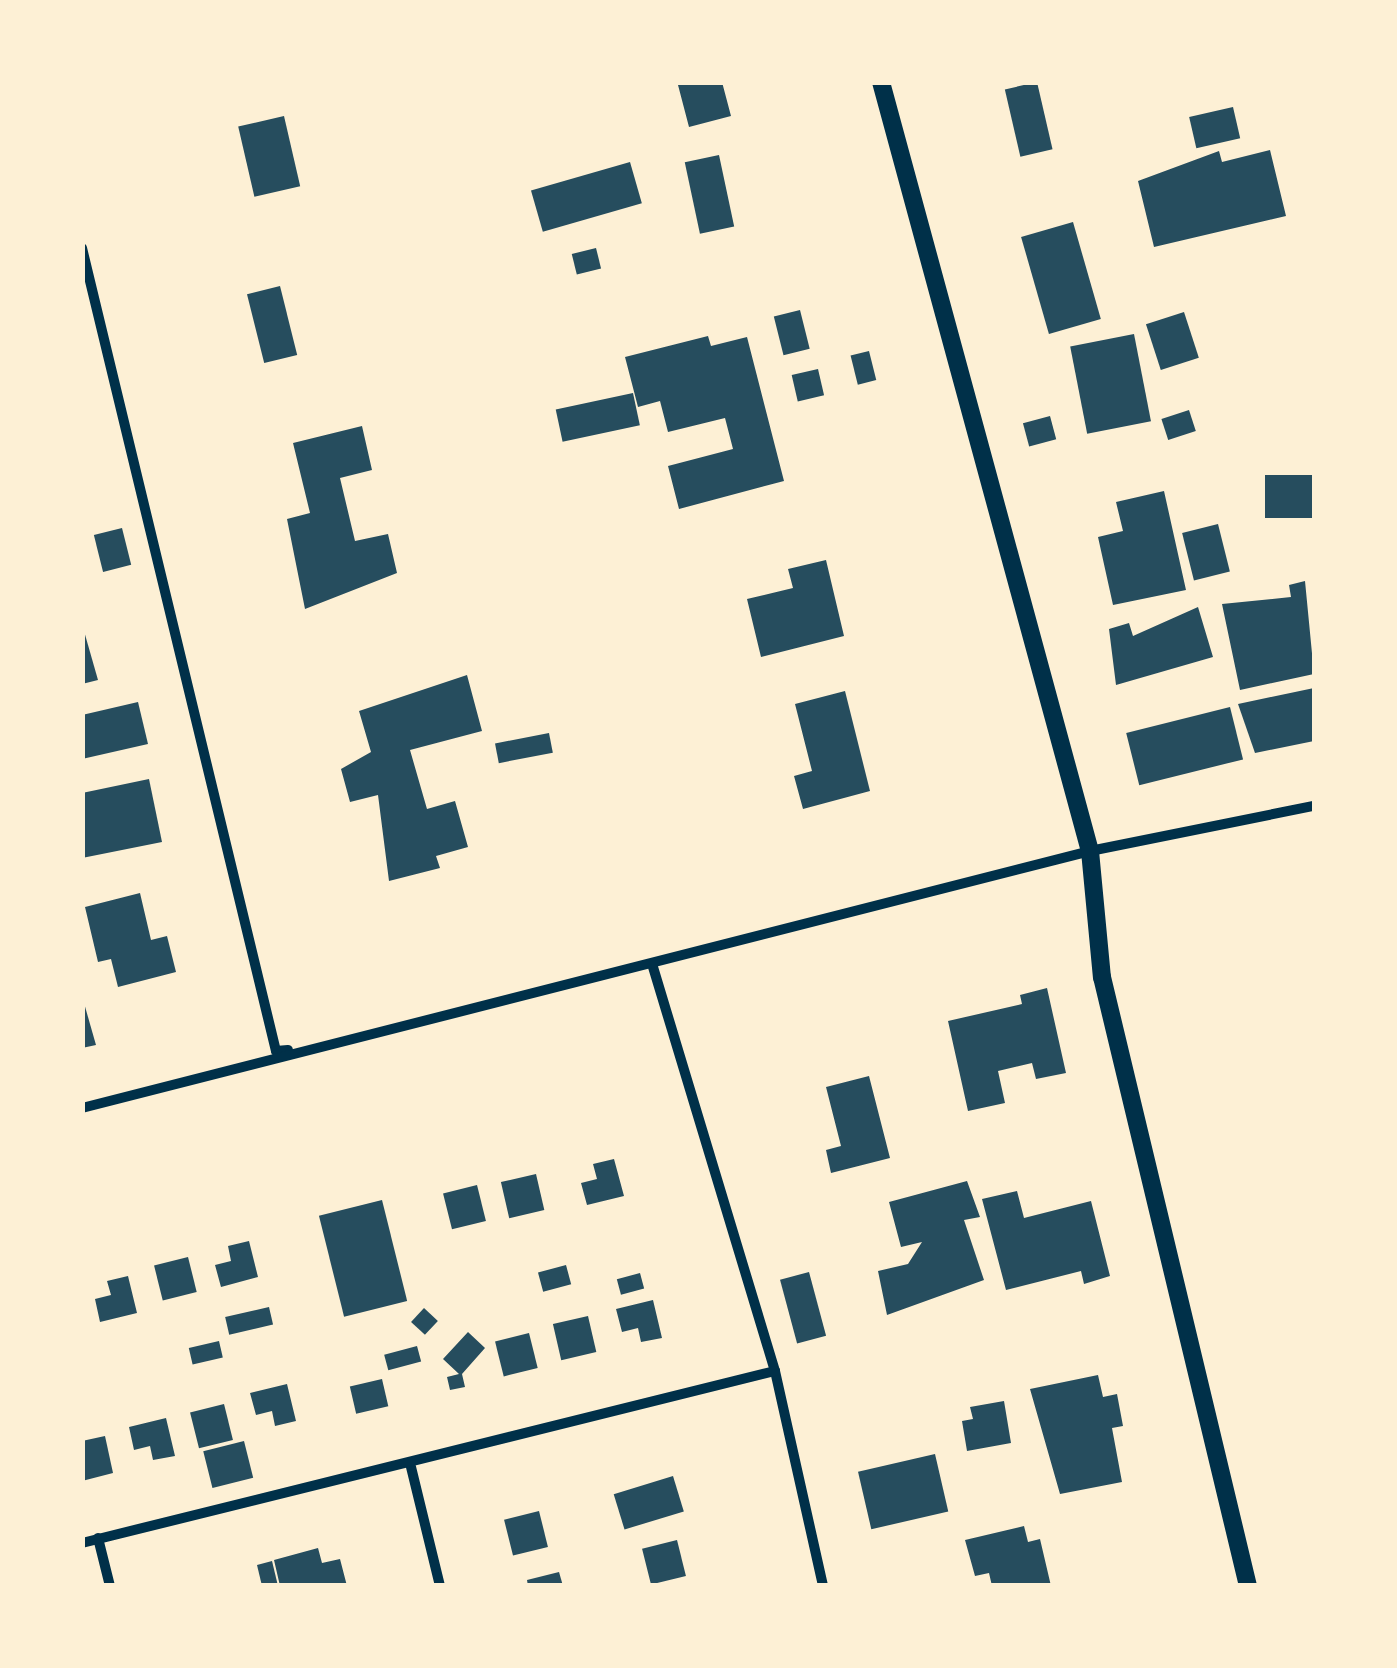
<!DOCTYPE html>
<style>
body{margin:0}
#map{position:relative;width:1397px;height:1668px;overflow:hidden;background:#fdf0d5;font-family:Rubik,sans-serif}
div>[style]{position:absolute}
.building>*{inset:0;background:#264d5e;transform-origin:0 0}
.minor>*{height:10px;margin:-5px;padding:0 5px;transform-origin:5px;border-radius:5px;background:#003049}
.tertiary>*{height:18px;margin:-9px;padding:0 9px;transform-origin:9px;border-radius:9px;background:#003049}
span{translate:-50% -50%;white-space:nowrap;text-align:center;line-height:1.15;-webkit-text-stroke:9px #fdf0d5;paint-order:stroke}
.frame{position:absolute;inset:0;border:85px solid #fdf0d5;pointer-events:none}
</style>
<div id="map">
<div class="building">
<div style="clip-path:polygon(665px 82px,722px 82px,731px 116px,689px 127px,678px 85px)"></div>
<div style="left:1037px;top:82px;width:69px;height:33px;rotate:77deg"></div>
<div style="left:1233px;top:107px;width:32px;height:45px;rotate:77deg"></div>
<div style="left:284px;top:116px;width:72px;height:47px;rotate:77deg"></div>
<div style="clip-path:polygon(1270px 150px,1286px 216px,1154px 247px,1138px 181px,1219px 151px,1222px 162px)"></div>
<div style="left:719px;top:155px;width:73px;height:35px;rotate:78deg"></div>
<div style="left:630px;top:162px;width:43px;height:103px;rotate:74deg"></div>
<div style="left:1073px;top:222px;width:101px;height:54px;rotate:74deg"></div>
<div style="left:596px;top:248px;width:21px;height:25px;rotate:76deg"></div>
<div style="left:280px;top:286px;width:71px;height:34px;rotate:76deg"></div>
<div style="left:800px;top:310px;width:40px;height:27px;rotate:76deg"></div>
<div style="left:1184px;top:312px;width:48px;height:40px;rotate:72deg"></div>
<div style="left:1134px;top:334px;width:89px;height:65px;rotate:79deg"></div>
<div style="clip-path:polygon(708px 336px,711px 346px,747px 337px,784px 481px,679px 509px,668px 466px,733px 449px,725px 418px,668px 432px,660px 401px,638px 407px,625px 357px)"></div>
<div style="left:869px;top:351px;width:30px;height:19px;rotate:76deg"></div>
<div style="left:818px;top:369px;width:27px;height:27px;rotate:77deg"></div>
<div style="left:633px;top:393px;width:33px;height:79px;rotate:78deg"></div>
<div style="left:1189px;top:410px;width:22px;height:29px;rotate:72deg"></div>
<div style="left:1050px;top:416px;width:24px;height:28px;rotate:75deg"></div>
<div style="clip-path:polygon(362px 426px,372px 470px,340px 478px,355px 541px,388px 534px,397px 573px,305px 609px,287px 519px,310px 513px,293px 443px)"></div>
<div style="left:1265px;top:475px;width:49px;height:43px"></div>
<div style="clip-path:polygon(1164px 491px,1186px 590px,1113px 605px,1098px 537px,1123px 531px,1116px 502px)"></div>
<div style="left:1218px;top:524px;width:49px;height:37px;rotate:76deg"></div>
<div style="left:122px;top:528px;width:38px;height:29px;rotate:76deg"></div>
<div style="clip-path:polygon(826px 560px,844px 636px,761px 657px,747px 599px,793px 588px,788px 569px)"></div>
<div style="clip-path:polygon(1305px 581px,1314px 674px,1240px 690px,1222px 604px,1291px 597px,1289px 585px)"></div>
<div style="clip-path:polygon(1198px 607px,1213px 657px,1116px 685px,1109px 629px,1129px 623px,1133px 636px)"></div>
<div style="clip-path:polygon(82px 624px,98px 680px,82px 684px)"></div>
<div style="clip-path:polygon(467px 675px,482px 731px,410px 750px,427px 809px,455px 801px,468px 847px,436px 856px,440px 868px,389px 881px,378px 795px,350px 802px,341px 769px,371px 752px,359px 711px)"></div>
<div style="clip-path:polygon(1314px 688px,1314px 741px,1255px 753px,1238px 704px)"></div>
<div style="clip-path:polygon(845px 691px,870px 791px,803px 809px,794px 776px,812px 771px,795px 704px)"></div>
<div style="clip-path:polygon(138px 702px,148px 744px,82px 759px,82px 715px)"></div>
<div style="left:1230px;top:707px;width:54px;height:107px;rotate:76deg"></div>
<div style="left:549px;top:733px;width:20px;height:55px;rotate:79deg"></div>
<div style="clip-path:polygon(149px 779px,162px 842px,82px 858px,82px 793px)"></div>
<div style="clip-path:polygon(140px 893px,151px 940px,167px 936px,176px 972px,118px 987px,111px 959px,98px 962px,85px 907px)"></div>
<div style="clip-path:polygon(1047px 988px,1066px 1073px,1036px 1079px,1032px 1063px,998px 1071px,1005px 1103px,968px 1111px,948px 1021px,1022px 1004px,1020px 995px)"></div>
<div style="clip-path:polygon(82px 996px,96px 1045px,82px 1048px)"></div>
<div style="clip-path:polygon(869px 1076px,890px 1158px,831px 1173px,826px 1150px,841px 1146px,826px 1087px)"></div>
<div style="clip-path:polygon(614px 1159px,624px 1196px,587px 1205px,581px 1183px,597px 1179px,593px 1164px)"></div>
<div style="left:536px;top:1174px;width:37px;height:36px;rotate:77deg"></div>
<div style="clip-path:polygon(967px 1181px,980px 1217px,964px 1220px,984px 1280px,887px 1315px,878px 1271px,908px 1264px,922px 1242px,901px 1247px,889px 1202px)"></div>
<div style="left:477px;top:1185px;width:37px;height:35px;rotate:76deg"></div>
<div style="clip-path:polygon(1017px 1191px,1024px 1218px,1091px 1201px,1110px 1276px,1084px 1284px,1081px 1271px,1006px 1290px,982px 1199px)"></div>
<div style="left:382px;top:1200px;width:104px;height:65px;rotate:76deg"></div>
<div style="clip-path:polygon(249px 1241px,258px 1277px,221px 1287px,215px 1265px,231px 1261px,228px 1246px)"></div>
<div style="left:188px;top:1257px;width:36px;height:35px;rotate:76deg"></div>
<div style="left:566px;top:1265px;width:20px;height:29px;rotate:75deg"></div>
<div style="left:809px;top:1272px;width:66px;height:30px;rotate:75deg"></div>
<div style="left:640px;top:1273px;width:16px;height:24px;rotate:75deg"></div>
<div style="clip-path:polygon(128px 1276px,137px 1313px,100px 1322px,95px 1299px,111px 1295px,107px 1281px)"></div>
<div style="clip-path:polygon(653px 1300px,662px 1338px,641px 1342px,638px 1328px,622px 1332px,616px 1309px)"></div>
<div style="left:269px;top:1307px;width:18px;height:45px;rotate:77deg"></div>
<div style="left:424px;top:1308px;width:19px;height:19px;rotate:43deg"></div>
<div style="left:588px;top:1316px;width:37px;height:36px;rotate:77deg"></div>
<div style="clip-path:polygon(468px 1332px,485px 1348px,462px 1374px,465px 1387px,450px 1390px,447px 1377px,459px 1374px,443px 1359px)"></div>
<div style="left:529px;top:1333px;width:36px;height:35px;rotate:76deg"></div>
<div style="left:219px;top:1341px;width:17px;height:31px;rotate:77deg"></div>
<div style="left:417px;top:1346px;width:16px;height:34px;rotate:75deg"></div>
<div style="clip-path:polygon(1098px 1375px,1103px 1397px,1117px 1394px,1123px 1426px,1112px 1428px,1122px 1482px,1060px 1494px,1030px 1389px)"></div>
<div style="left:382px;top:1379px;width:28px;height:33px;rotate:77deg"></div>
<div style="clip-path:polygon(287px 1384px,296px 1421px,275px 1426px,272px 1411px,256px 1415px,250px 1393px)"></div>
<div style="clip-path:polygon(1004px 1401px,1011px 1443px,967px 1451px,962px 1421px,973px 1419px,970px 1407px)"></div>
<div style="left:224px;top:1404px;width:37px;height:35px;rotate:76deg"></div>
<div style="clip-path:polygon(166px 1418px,175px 1456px,153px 1460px,150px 1446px,134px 1450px,129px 1427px)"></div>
<div style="clip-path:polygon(105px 1436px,113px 1473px,82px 1481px,82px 1441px)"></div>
<div style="left:244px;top:1441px;width:38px;height:42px;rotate:76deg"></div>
<div style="left:935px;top:1454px;width:59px;height:79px;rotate:77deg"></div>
<div style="left:673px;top:1476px;width:37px;height:62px;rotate:73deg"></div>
<div style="left:539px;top:1511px;width:37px;height:36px;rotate:76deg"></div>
<div style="clip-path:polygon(1024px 1526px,1028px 1542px,1040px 1539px,1051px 1586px,992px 1586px,989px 1573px,975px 1576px,965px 1540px)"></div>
<div style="left:677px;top:1540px;width:37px;height:36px;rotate:76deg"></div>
<div style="clip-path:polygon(318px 1548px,322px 1563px,340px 1559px,347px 1586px,280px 1586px,274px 1560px)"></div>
<div style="clip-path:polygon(272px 1561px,278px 1586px,262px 1586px,257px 1565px)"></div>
<div style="clip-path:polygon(559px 1572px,563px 1586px,528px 1586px,527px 1580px)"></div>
</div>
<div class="minor">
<div style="left:82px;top:248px;width:826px;rotate:76.42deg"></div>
<div style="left:276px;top:1051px;width:12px;rotate:-5deg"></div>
<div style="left:653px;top:967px;width:422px;rotate:73.2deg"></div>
<div style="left:775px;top:1371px;width:220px;rotate:77.4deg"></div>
<div style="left:82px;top:1108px;width:1040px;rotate:-14.3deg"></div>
<div style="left:1090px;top:851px;width:228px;rotate:-11.4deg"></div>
<div style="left:411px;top:1467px;width:122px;rotate:76.3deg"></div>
<div style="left:98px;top:1538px;width:49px;rotate:76deg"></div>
<div style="left:82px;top:1543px;width:714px;rotate:-13.94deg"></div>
</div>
<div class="tertiary">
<div style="left:881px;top:82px;width:797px;rotate:74.8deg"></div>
<div style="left:1090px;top:851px;width:127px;rotate:84.6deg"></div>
<div style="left:1102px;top:977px;width:626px;rotate:76.52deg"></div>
</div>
<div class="frame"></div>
</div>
